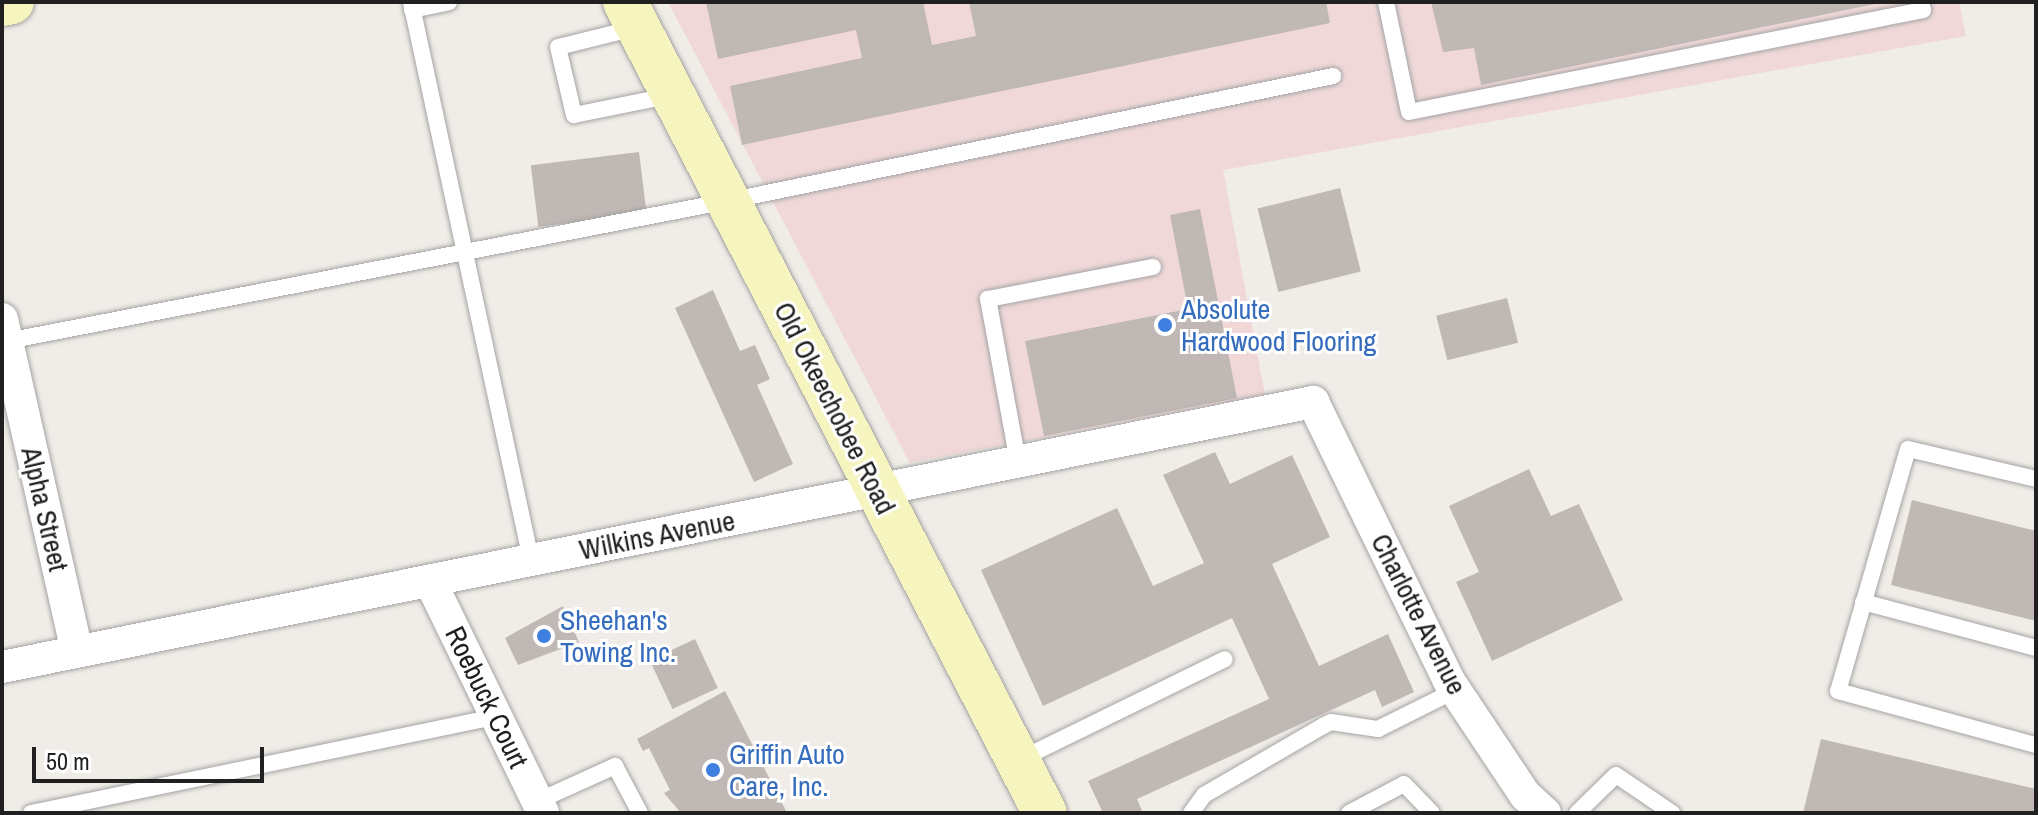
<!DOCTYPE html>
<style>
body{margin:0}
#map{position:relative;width:2038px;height:815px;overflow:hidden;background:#f0ece7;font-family:"Archivo Narrow",sans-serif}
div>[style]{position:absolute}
.commercial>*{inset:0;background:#f0d8d9}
.building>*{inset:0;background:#c0b8b4;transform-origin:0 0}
.roads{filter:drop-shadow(0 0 2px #a4a4a4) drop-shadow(0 0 2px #a4a4a4)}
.lane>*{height:16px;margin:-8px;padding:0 8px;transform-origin:8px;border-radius:8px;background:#fff}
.street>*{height:32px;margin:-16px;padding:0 16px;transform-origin:16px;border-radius:16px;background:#fff}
.secondary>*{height:44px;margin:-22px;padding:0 22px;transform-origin:22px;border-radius:22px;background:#f6f4bf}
.dots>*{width:22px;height:22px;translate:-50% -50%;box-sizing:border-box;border:4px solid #fff;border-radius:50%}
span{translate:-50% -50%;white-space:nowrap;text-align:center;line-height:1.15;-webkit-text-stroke:6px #fff;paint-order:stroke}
.shop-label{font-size:28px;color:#366cbe}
.left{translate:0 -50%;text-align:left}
.street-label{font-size:28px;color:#202020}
.frame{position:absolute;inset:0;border:4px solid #202020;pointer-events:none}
.scale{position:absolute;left:32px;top:747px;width:232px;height:36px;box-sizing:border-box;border:4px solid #202020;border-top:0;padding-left:10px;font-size:24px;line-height:28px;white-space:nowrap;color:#202020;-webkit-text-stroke:6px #fff;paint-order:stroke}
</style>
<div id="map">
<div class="commercial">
<div style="clip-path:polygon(668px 2px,1959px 2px,1966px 36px,1223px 170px,1265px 395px,910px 463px)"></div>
</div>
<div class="building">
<div style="clip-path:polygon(706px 2px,923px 2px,932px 45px,976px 36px,969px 2px,1326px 2px,1330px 23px,742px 145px,730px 86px,862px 58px,856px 30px,718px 59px)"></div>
<div style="clip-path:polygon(1431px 2px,1880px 2px,1880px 3px,1481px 85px,1474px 48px,1443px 52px)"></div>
<div style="left:639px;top:152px;width:62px;height:109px;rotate:83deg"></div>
<div style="left:1340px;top:188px;width:86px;height:85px;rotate:76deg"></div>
<div style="clip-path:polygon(1200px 209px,1237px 398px,1044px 436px,1025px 341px,1188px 309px,1170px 215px)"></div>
<div style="clip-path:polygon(713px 290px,740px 351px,755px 345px,770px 379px,757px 385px,793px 464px,754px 482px,675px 308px)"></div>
<div style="left:1507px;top:298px;width:46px;height:73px;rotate:76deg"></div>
<div style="clip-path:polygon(1215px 452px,1230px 484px,1292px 455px,1330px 537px,1272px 564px,1319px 666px,1388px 634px,1414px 692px,1382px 707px,1375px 690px,1137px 799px,1143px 813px,1103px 813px,1088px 781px,1269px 699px,1232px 618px,1043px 706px,981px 570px,1117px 508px,1153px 586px,1204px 563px,1163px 475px)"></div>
<div style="clip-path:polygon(1529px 469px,1551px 516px,1579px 504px,1623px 600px,1492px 661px,1456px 582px,1479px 572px,1449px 506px)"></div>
<div style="clip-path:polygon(1912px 500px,2036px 531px,2036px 621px,1891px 585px)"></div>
<div style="clip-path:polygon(563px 606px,579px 642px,518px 665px,505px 638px)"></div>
<div style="left:695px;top:639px;width:54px;height:50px;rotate:65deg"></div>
<div style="clip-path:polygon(725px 691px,787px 813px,681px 813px,664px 793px,670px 790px,649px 748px,643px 751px,637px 739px)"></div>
<div style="clip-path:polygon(1821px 739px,2036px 789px,2036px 813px,1803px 813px)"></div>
</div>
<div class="roads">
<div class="lane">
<div style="left:411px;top:2px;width:571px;rotate:77.86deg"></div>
<div style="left:1386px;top:2px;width:112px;rotate:78.2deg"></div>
<div style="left:1409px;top:112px;width:524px;rotate:-11.22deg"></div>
<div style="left:1923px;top:10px;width:8px;rotate:-104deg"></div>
<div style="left:412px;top:10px;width:38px;rotate:-12deg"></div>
<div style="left:635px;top:28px;width:79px;rotate:166.1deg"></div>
<div style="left:558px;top:47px;width:70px;rotate:76.8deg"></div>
<div style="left:574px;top:115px;width:100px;rotate:-11.5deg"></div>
<div style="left:7px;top:341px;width:734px;rotate:-10.99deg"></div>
<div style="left:728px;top:201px;width:618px;rotate:-11.67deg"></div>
<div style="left:1018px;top:462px;width:166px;rotate:-100.4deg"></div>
<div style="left:988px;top:299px;width:168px;rotate:-11deg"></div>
<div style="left:2036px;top:479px;width:131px;rotate:-166.8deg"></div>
<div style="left:1908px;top:449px;width:252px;rotate:106.1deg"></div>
<div style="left:1838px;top:691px;width:205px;rotate:15.3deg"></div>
<div style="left:1863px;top:602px;width:179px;rotate:14.9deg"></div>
<div style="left:1019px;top:760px;width:229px;rotate:-26.1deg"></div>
<div style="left:538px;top:801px;width:85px;rotate:-24.4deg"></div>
<div style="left:615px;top:766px;width:53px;rotate:62deg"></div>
<div style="left:31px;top:813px;width:477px;rotate:-11.7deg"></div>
<div style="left:1191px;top:813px;width:22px;rotate:-54deg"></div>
<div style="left:1204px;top:795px;width:138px;rotate:-30.1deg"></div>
<div style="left:1323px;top:726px;width:9px;rotate:-27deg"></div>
<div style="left:1331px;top:722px;width:48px;rotate:8.5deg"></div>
<div style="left:1378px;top:729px;width:87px;rotate:-26.6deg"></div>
<div style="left:1349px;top:813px;width:62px;rotate:-27.8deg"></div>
<div style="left:1404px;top:784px;width:40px;rotate:46deg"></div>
<div style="left:1577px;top:813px;width:54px;rotate:-44.3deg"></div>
<div style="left:1616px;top:775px;width:68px;rotate:34.2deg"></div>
</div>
<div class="street">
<div style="left:2px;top:319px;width:341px;rotate:77.3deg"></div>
<div style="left:430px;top:581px;width:258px;rotate:64deg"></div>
<div style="left:2px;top:667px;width:1338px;rotate:-11.43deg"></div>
<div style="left:1313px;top:402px;width:310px;rotate:64deg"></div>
<div style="left:1449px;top:681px;width:137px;rotate:56.3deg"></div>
<div style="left:1525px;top:795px;width:27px;rotate:42deg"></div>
</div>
<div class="secondary">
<div style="left:625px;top:2px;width:913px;rotate:62.62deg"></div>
<div style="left:2px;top:4px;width:10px;rotate:-11deg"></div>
</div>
</div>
<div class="dots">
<div style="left:1165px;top:325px;background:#3f7fe0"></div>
<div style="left:544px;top:636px;background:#3f7fe0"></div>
<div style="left:713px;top:770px;background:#3f7fe0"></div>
</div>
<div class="shop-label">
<span class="left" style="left:1181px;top:325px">Absolute<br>Hardwood Flooring</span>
<span class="left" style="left:560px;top:636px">Sheehan's<br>Towing Inc.</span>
<span class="left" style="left:729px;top:770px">Griffin Auto<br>Care, Inc.</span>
</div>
<div class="street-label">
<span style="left:835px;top:408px;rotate:63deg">Old Okeechobee Road</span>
<span style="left:45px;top:509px;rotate:77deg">Alpha Street</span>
<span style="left:657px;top:535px;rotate:-11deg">Wilkins Avenue</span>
<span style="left:1419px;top:614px;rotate:63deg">Charlotte Avenue</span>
<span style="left:487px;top:697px;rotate:64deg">Roebuck Court</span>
</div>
<div class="frame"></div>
<div class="scale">50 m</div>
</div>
